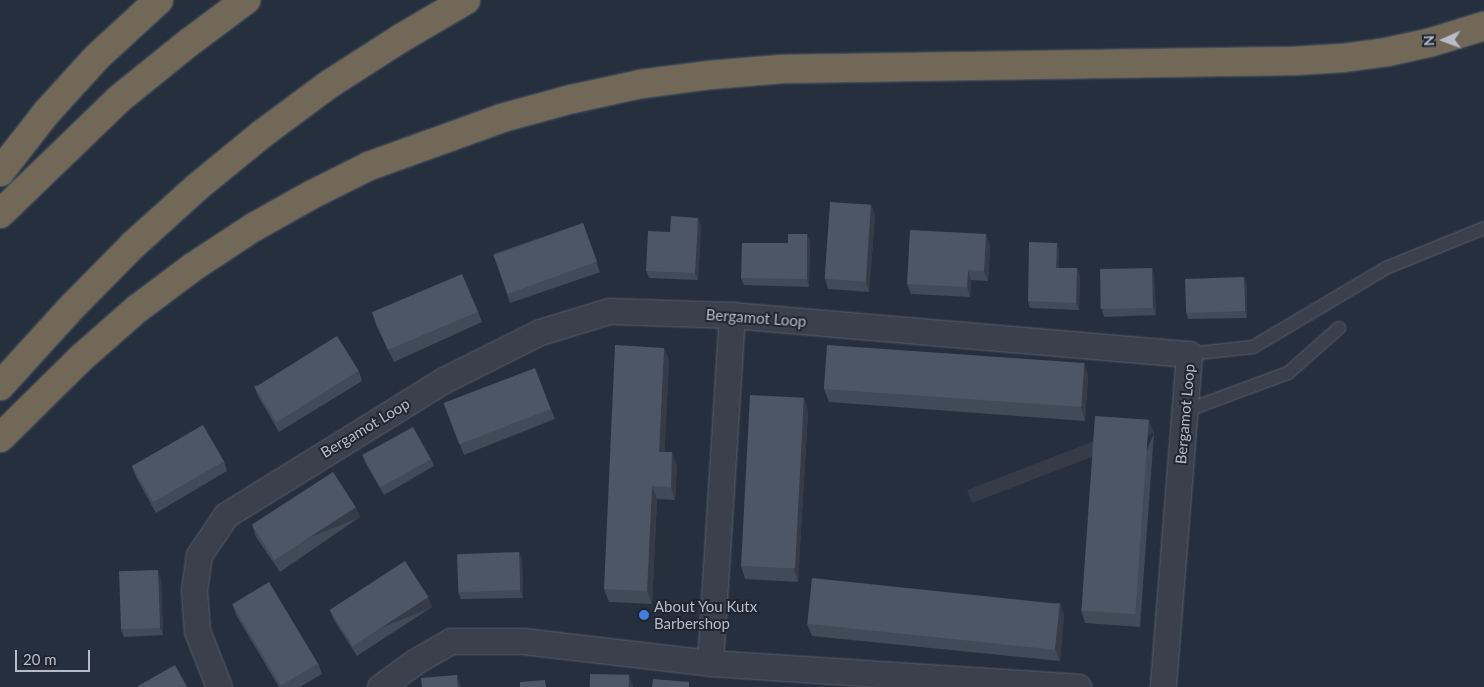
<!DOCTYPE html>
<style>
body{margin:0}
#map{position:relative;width:1484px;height:687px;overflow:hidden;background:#262f3d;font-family:Lato,sans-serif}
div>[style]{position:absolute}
.roads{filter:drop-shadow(0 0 1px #585f6b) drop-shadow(0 0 1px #585f6b)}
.service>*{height:12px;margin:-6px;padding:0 6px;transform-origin:6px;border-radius:6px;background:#3a414d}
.minor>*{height:25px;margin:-12.5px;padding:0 12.5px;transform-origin:12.5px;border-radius:12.5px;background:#3a414d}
.motorway>*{height:28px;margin:-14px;padding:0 14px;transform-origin:14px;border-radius:14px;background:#726857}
.wall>*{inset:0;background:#414a57;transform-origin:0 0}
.shaded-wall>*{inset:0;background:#353c47;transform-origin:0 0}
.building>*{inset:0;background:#4c5665;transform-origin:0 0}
.dots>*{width:14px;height:14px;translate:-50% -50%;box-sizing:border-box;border:2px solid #1f2632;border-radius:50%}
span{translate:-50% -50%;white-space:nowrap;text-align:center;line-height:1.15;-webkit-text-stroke:4px #1f2632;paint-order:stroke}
.street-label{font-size:15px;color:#b6bcc8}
.poi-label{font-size:15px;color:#b6bcc8}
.left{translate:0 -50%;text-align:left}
.north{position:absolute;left:1419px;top:15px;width:50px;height:50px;-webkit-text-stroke:4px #1f2632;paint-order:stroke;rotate:268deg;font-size:14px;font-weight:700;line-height:20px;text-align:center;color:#b6bcc8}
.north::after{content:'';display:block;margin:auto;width:18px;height:22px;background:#b6bcc8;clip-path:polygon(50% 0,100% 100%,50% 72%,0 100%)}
.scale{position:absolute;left:15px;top:650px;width:75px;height:22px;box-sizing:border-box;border:2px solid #b6bcc8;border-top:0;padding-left:6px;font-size:15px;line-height:18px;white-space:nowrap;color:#b6bcc8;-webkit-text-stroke:4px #1f2632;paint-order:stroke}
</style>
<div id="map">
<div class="roads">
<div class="service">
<div style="left:1189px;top:354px;width:64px;rotate:-6.2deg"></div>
<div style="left:1253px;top:347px;width:155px;rotate:-30.7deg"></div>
<div style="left:1386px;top:268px;width:106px;rotate:-22.2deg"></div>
<div style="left:1185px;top:411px;width:110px;rotate:-20.3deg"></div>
<div style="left:1288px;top:373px;width:68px;rotate:-41.4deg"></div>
</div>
<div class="minor">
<div style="left:710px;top:663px;width:349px;rotate:-86.4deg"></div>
<div style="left:219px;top:687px;width:60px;rotate:-111.4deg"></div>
<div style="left:197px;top:631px;width:41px;rotate:-94.2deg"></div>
<div style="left:194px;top:590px;width:35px;rotate:-82deg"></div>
<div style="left:199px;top:555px;width:48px;rotate:-56deg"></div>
<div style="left:226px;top:515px;width:256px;rotate:-31.8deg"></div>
<div style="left:444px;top:380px;width:107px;rotate:-26.6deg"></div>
<div style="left:540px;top:332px;width:72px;rotate:-16.9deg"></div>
<div style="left:609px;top:311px;width:123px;rotate:1.9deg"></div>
<div style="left:732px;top:315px;width:459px;rotate:4.9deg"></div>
<div style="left:1189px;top:354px;width:334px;rotate:94.5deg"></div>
<div style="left:380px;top:687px;width:44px;rotate:-35.8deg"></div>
<div style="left:416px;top:661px;width:39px;rotate:-30deg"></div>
<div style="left:450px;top:641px;width:73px"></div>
<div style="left:523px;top:641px;width:188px;rotate:6.7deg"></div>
<div style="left:710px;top:663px;width:369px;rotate:3.7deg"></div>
</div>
<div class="motorway">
<div style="left:0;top:172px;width:76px;rotate:-51.9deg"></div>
<div style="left:47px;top:112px;width:74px;rotate:-47.7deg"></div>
<div style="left:97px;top:57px;width:84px;rotate:-42.6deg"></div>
<div style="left:0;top:214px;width:165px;rotate:-44deg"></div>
<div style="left:119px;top:99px;width:92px;rotate:-38.9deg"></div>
<div style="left:191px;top:41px;width:69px;rotate:-36.7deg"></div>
<div style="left:0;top:386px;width:107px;rotate:-47.7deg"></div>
<div style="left:72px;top:307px;width:87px;rotate:-45.5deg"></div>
<div style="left:133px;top:245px;width:85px;rotate:-42.1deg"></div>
<div style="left:196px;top:188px;width:85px;rotate:-39.3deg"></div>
<div style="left:262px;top:134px;width:86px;rotate:-36.5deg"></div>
<div style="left:331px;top:83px;width:83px;rotate:-32.7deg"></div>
<div style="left:401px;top:38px;width:75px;rotate:-30.3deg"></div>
<div style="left:0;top:438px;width:112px;rotate:-44.6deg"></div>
<div style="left:80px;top:359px;width:76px;rotate:-41.3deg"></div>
<div style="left:137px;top:309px;width:70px;rotate:-36.9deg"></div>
<div style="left:193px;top:267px;width:73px;rotate:-33.3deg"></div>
<div style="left:254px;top:227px;width:65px;rotate:-29.3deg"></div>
<div style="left:311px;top:195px;width:65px;rotate:-26.6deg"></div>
<div style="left:369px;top:166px;width:141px;rotate:-19.8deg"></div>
<div style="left:502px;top:118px;width:73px;rotate:-15.2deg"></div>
<div style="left:572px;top:99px;width:71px;rotate:-12.3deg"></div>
<div style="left:641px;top:84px;width:70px;rotate:-7.4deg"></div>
<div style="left:710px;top:75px;width:72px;rotate:-4.8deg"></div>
<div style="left:782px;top:69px;width:511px;rotate:-0.9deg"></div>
<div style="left:1293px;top:61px;width:50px;rotate:-3.4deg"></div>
<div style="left:1343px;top:58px;width:44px;rotate:-7.8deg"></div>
<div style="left:1387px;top:52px;width:46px;rotate:-12.5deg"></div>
<div style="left:1432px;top:42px;width:54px;rotate:-17.1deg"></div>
</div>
</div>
<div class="wall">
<div style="clip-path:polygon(871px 205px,875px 215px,869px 292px,828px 289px,825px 279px)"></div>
<div style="left:583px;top:223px;width:52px;height:95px;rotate:71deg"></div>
<div style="clip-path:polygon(701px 225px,698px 280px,649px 278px,646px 271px,670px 232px)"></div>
<div style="clip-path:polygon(986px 234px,990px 245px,988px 281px,971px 280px,970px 297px,911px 294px,907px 284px)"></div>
<div style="clip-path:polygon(810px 241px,809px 287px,744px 285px,741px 278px,788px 243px)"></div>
<div style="clip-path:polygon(1059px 250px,1059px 268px,1077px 268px,1080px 275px,1079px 310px,1030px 308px,1028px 301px)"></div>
<div style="clip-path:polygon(1152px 268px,1154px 275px,1156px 315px,1104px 317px,1102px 310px)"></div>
<div style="clip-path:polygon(1247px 284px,1247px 318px,1188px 319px,1186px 312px)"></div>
<div style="clip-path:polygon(478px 312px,482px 322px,394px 362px,376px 325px,373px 314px)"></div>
<div style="clip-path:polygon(664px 348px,669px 360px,664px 452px,677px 465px,675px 500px,657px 499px,652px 604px,609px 602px,604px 589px)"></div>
<div style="clip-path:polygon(1084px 363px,1088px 376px,1085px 421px,829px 402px,824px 389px)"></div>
<div style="clip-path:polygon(359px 371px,362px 381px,279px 432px,258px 396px,254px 386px)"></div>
<div style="clip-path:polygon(551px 409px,555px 419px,464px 455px,448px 414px)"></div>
<div style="clip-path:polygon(808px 410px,798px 582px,745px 579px,741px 566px)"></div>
<div style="clip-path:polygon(1154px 433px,1140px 627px,1085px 623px,1081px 610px)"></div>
<div style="clip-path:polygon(363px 457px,431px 459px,434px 466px,384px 495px,366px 464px)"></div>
<div style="clip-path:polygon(224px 461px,227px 471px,156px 513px,136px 477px,132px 467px)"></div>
<div style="clip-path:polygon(360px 517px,280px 572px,256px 537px,253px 527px)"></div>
<div style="clip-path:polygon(519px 552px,522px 559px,523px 598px,461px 599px,458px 592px)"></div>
<div style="clip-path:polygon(161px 578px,163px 635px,124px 637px,121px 630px)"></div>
<div style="clip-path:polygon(1060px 603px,1064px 615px,1060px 661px,812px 636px,807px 624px)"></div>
<div style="clip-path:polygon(233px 605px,318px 663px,322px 674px,300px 687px,279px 687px,236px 615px)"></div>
<div style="clip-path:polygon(432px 607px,357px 656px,334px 620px,330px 610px)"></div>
</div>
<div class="shaded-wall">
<div style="clip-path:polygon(871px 205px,875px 215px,869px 292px,866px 281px)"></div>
<div style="clip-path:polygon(698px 218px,701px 225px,698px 280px,695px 273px)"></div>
<div style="clip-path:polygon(807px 234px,810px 241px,809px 287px,807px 279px)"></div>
<div style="clip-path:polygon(986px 234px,990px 245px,988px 281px,984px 271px)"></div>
<div style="clip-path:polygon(1057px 243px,1059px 250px,1059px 275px,1056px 268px)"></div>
<div style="clip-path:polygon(1077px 268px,1080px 275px,1079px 310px,1076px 303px)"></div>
<div style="clip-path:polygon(1152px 268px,1154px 275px,1156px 315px,1153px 308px)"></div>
<div style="clip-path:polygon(968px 270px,971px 280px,970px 297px,967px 287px)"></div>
<div style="clip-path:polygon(1244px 277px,1247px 284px,1247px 318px,1245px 311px)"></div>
<div style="clip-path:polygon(664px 348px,669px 360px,664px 465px,659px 452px)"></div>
<div style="clip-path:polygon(1084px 363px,1088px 376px,1085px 421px,1081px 408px)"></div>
<div style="clip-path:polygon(804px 398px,808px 410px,798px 582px,794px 569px)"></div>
<div style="left:1149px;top:420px;width:14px;height:195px;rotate:69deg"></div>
<div style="clip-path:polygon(672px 452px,677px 465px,675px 500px,671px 487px)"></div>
<div style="clip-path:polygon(652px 486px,657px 499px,652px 604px,647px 591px)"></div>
<div style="left:356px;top:507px;width:11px;height:97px;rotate:68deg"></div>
<div style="clip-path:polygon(519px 552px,522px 559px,523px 598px,520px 590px)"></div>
<div style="clip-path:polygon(158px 570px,161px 578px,163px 635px,160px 628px)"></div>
<div style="left:428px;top:597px;width:11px;height:90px;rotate:68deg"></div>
<div style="clip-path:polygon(1060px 603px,1064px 615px,1060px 661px,1055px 648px)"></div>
<div style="clip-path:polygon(457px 675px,461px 687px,458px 687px)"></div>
<div style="clip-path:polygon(629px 675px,633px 685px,633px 687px,629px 687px)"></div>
</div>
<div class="building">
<div style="left:830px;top:202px;width:41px;height:77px;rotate:4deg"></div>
<div style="clip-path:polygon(671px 216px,698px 218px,695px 273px,646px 271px,648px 231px,670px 232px)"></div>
<div style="left:583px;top:223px;width:41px;height:95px;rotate:70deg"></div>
<div style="clip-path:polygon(910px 230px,986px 234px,984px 271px,968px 270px,967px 287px,907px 284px)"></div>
<div style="clip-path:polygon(788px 234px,807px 234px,807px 279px,741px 278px,742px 243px,788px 243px)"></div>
<div style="clip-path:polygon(1029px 242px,1057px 243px,1056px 268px,1077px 268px,1076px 303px,1028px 301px)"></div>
<div style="left:1152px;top:268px;width:40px;height:52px;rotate:89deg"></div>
<div style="left:462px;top:274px;width:41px;height:98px;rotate:67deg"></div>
<div style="left:1244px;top:277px;width:34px;height:59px;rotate:88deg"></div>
<div style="left:337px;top:336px;width:41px;height:97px;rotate:58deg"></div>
<div style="clip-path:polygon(615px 345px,664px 348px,659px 452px,672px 452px,671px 487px,652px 486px,647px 591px,604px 589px)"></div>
<div style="left:827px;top:345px;width:258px;height:44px;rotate:4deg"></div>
<div style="left:535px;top:368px;width:44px;height:98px;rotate:69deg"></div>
<div style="left:750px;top:395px;width:54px;height:171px;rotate:3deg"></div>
<div style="left:1095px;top:416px;width:54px;height:195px;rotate:4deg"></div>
<div style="left:203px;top:425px;width:42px;height:82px;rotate:60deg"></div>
<div style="left:413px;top:427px;width:37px;height:58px;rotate:61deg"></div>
<div style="left:333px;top:472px;width:42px;height:97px;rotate:57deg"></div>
<div style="left:519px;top:552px;width:38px;height:62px;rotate:88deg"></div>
<div style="left:405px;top:561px;width:43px;height:90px;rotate:57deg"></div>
<div style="left:158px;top:570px;width:58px;height:39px;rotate:88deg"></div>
<div style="left:812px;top:578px;width:249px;height:46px;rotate:6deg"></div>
<div style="left:269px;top:582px;width:95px;height:43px;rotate:59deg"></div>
<div style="clip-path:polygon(175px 665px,187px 687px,138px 687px,138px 686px)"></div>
<div style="left:590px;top:674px;width:39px;height:13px;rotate:1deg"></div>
<div style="clip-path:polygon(457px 675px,458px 687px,422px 687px,421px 678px)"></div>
<div style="clip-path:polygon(653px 679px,689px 682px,689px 687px,652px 687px)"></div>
<div style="clip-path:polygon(545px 680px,546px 687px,520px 687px,520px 682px)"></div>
</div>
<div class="dots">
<div style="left:644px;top:615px;background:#3f7fe0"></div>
</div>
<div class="street-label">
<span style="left:756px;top:318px;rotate:4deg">Bergamot Loop</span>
<span style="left:1185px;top:414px;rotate:-85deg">Bergamot Loop</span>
<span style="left:365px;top:428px;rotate:-31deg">Bergamot Loop</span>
</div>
<div class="poi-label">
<span class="left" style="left:654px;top:615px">About You Kutx<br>Barbershop</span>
</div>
<div class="north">N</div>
<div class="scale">20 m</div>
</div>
